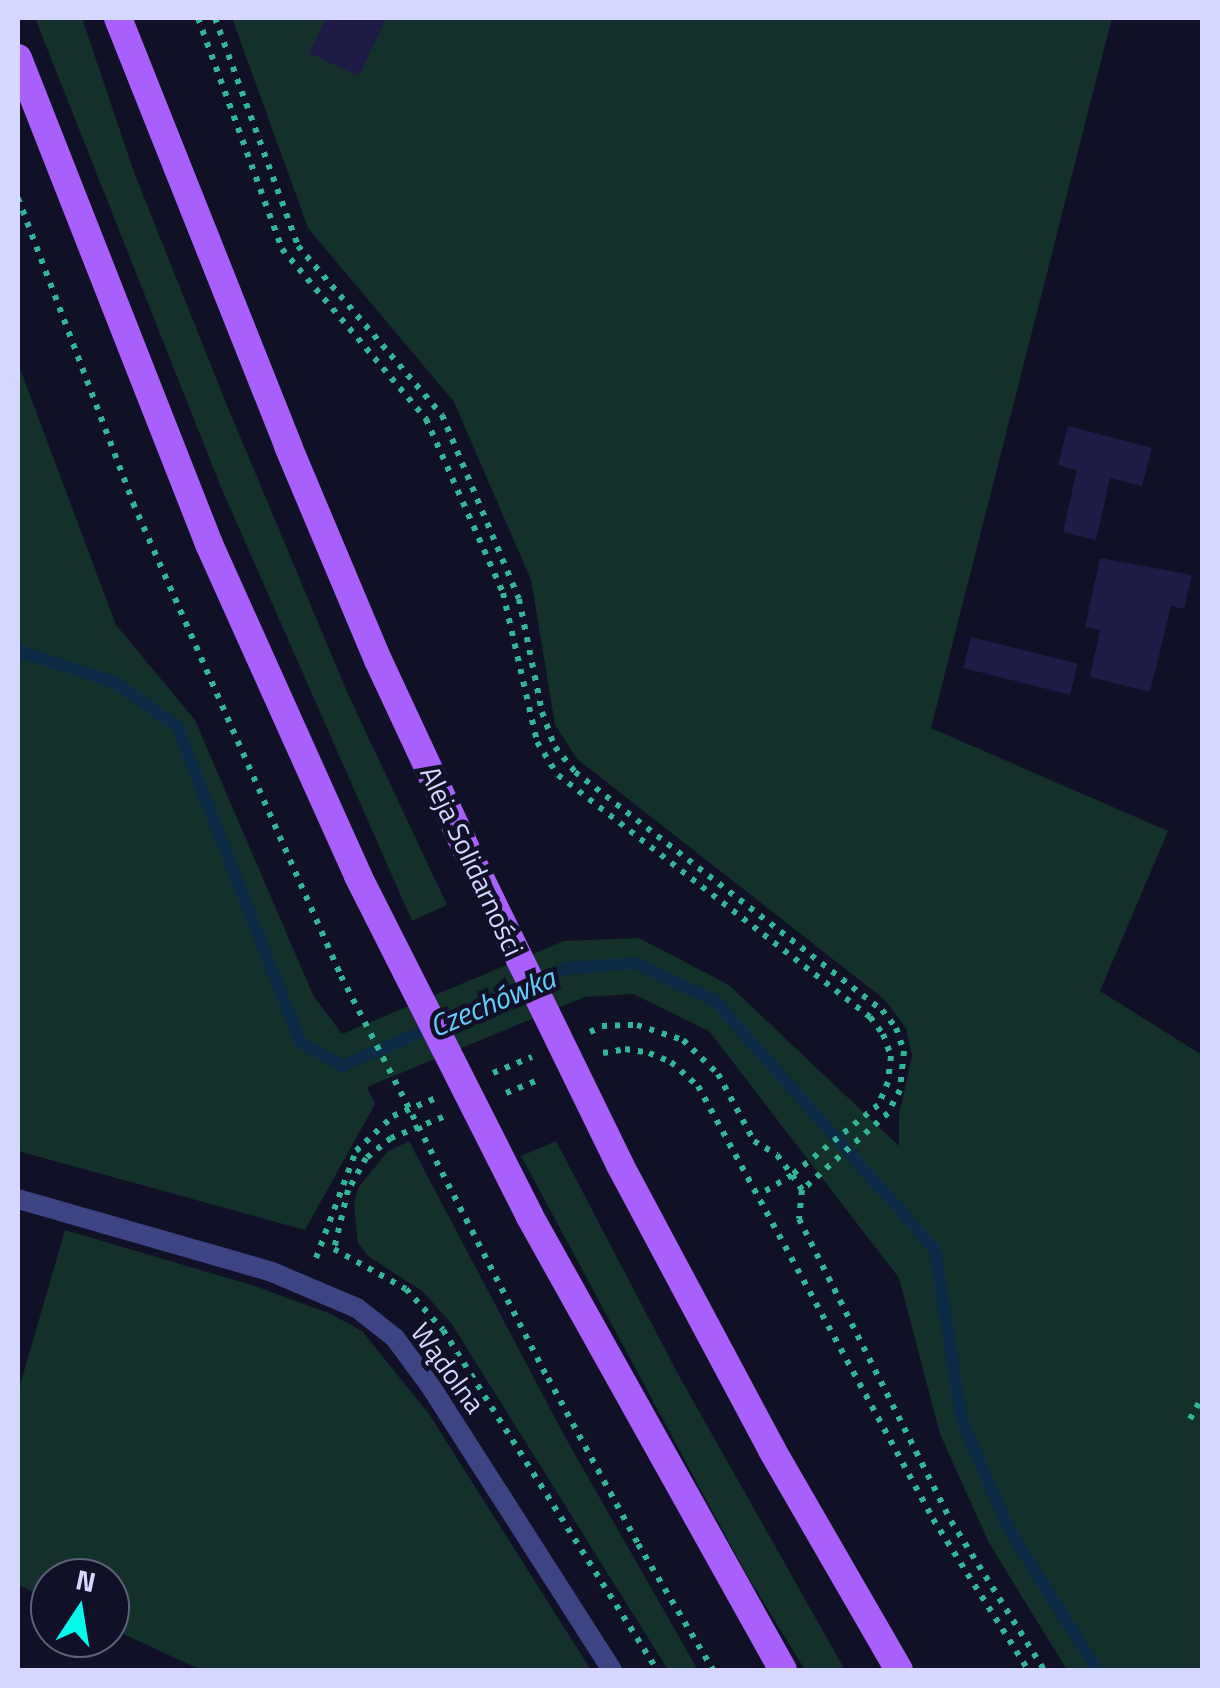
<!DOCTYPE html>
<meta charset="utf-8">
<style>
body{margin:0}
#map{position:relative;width:1220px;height:1688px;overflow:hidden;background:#101026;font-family:"Titillium Web",sans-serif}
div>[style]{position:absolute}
.green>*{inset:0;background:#13302a}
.stream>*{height:12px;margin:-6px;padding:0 6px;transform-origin:6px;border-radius:6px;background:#0d2b47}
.building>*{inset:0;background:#1e1c46;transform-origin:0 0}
.path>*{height:6px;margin-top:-3px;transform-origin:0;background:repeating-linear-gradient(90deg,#32b699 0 5px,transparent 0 13px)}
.minor>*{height:20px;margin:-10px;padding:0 10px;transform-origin:10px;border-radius:10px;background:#3c4484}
.primary>*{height:28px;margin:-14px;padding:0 14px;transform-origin:14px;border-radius:14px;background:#a95ffc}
.primary-bridge>*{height:28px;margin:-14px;padding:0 14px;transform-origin:14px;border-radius:14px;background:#a95ffc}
span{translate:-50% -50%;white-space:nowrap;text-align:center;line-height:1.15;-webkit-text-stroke:9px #101026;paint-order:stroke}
.street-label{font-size:28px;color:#d5d7fe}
.water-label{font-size:30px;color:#66cefc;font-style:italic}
.frame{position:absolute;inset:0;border:20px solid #d5d7fe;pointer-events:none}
.north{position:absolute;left:30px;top:1558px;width:100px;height:100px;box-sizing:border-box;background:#101026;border:2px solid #5f607c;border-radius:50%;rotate:12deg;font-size:28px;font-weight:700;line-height:40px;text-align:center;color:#d5d7fe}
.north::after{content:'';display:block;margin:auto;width:35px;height:45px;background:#06faec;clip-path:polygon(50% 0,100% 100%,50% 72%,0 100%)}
</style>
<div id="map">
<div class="green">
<div style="clip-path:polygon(35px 18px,82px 18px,134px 172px,226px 403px,348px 694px,447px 905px,412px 921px,220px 485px)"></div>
<div style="clip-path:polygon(232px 18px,1112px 18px,931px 728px,1168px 831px,1100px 991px,1202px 1055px,1202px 1670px,1067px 1670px,989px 1543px,940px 1434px,899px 1278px,709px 1031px,633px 994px,585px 997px,367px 1087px,375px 1104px,305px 1230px,18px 1151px,18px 363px,116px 625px,195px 720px,313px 995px,342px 1034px,564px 941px,639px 938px,729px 985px,899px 1146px,899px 1115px,912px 1056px,906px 1028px,885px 1000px,577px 759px,555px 725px,531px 580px,454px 402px,308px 228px)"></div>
<div style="clip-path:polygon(409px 1141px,564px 1435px,698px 1670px,668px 1670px,451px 1323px,422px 1291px,368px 1256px,358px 1243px,354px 1204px,358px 1188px,387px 1152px)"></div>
<div style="clip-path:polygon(556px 1141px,678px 1374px,845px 1670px,805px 1670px,745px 1572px,521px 1156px)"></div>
<div style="clip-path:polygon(65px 1230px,255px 1286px,331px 1314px,362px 1331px,429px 1414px,591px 1670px,201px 1670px,110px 1628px,110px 1578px,50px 1578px,50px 1600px,18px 1585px,18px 1392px)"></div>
</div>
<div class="stream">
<div style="left:18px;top:651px;width:101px;rotate:17.9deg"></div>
<div style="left:114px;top:682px;width:77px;rotate:34.9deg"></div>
<div style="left:177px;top:726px;width:339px;rotate:68.7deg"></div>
<div style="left:300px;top:1042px;width:48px;rotate:29.7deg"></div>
<div style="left:342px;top:1066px;width:247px;rotate:-23.4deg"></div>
<div style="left:569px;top:968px;width:66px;rotate:-4.3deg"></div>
<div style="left:635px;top:963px;width:89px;rotate:25.4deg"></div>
<div style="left:715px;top:1001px;width:332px;rotate:48.5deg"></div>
<div style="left:935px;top:1250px;width:173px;rotate:81deg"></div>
<div style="left:962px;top:1421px;width:118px;rotate:66.5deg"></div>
<div style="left:1009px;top:1529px;width:166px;rotate:58deg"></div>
</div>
<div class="building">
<div style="clip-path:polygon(326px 18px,386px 18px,359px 76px,309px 53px)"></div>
<div style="clip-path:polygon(1068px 426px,1152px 448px,1142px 486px,1110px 478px,1096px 540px,1063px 532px,1077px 470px,1058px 465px)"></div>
<div style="clip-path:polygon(1100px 558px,1192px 575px,1184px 609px,1171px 606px,1150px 692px,1090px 677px,1100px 630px,1085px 627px)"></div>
<div style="left:971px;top:637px;width:110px;height:32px;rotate:14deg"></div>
</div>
<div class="path">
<div style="left:198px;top:18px;width:246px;rotate:70deg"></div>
<div style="left:282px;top:249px;width:223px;rotate:49.7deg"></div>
<div style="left:426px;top:419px;width:190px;rotate:66.1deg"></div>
<div style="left:503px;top:593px;width:153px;rotate:77.1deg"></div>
<div style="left:537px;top:742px;width:39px;rotate:58deg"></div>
<div style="left:558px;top:775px;width:395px;rotate:37.8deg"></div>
<div style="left:870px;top:1017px;width:21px;rotate:53deg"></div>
<div style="left:883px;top:1034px;width:23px;rotate:70deg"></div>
<div style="left:891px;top:1056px;width:26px;rotate:97deg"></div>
<div style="left:888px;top:1082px;width:25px;rotate:113deg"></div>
<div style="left:878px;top:1105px;width:111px;rotate:140.9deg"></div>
<div style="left:792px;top:1175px;width:39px;rotate:149deg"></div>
<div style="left:215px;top:18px;width:243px;rotate:70deg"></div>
<div style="left:298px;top:246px;width:222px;rotate:49.6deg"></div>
<div style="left:442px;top:415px;width:199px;rotate:67.3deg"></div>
<div style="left:519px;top:599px;width:115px;rotate:78.5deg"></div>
<div style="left:542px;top:712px;width:37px;rotate:70deg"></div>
<div style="left:555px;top:747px;width:32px;rotate:51deg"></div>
<div style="left:575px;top:772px;width:388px;rotate:37.8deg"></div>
<div style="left:882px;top:1010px;width:23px;rotate:52deg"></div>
<div style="left:896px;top:1028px;width:24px;rotate:71deg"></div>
<div style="left:904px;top:1051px;width:39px;rotate:96deg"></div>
<div style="left:900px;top:1090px;width:26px;rotate:118deg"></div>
<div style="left:888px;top:1113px;width:115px;rotate:138.2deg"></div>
<div style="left:18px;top:198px;width:326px;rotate:69.3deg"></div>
<div style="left:133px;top:503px;width:517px;rotate:66.26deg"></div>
<div style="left:341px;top:976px;width:452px;rotate:62.8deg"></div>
<div style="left:548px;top:1378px;width:189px;rotate:61.5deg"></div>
<div style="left:638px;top:1544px;width:147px;rotate:59.2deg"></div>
<div style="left:590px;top:1032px;width:13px;rotate:-27deg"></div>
<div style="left:602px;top:1026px;width:35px;rotate:-2deg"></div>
<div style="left:637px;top:1025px;width:48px;rotate:18.1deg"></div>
<div style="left:683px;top:1040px;width:49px;rotate:44.2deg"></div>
<div style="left:718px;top:1074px;width:76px;rotate:61.8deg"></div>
<div style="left:754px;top:1141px;width:27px;rotate:31deg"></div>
<div style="left:777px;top:1155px;width:25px;rotate:53deg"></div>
<div style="left:792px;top:1175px;width:18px;rotate:56deg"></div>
<div style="left:802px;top:1190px;width:29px;rotate:96deg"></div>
<div style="left:799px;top:1219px;width:338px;rotate:63.3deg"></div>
<div style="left:951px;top:1521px;width:176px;rotate:58deg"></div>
<div style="left:603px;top:1053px;width:22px;rotate:-10deg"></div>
<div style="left:625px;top:1049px;width:24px;rotate:9deg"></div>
<div style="left:649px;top:1053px;width:24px;rotate:22deg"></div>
<div style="left:671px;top:1062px;width:36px;rotate:42deg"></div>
<div style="left:698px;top:1086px;width:493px;rotate:61.5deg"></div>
<div style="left:933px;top:1519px;width:178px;rotate:57.8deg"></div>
<div style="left:493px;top:1073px;width:42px;rotate:-22.3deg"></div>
<div style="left:506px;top:1093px;width:38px;rotate:-22deg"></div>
<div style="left:443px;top:1117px;width:56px;rotate:158deg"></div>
<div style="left:391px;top:1138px;width:32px;rotate:141deg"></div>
<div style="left:366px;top:1158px;width:37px;rotate:119deg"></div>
<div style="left:348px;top:1190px;width:61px;rotate:103.3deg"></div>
<div style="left:334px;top:1249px;width:82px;rotate:29.1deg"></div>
<div style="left:406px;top:1289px;width:55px;rotate:47.9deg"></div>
<div style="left:443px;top:1330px;width:402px;rotate:57.8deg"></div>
<div style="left:316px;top:1258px;width:114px;rotate:-69.5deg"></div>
<div style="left:356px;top:1151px;width:51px;rotate:-43.4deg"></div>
<div style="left:393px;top:1116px;width:47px;rotate:-22.7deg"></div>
<div style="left:1190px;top:1419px;width:25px;rotate:-61deg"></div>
</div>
<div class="minor">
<div style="left:18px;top:1199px;width:264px;rotate:16deg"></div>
<div style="left:272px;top:1272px;width:92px;rotate:23deg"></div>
<div style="left:357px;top:1308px;width:48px;rotate:38.3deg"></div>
<div style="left:395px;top:1338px;width:61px;rotate:53.7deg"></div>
<div style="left:431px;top:1387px;width:336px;rotate:57.4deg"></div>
</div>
<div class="primary">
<div style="left:118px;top:18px;width:461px;rotate:68.3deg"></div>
<div style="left:288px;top:446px;width:232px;rotate:67.2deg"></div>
<div style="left:378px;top:660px;width:208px;rotate:65deg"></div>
<div style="left:18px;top:58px;width:522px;rotate:68.54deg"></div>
<div style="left:209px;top:544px;width:364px;rotate:65.8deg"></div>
<div style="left:620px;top:1165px;width:323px;rotate:61.9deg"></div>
<div style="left:772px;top:1450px;width:254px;rotate:60deg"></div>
<div style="left:529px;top:1215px;width:521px;rotate:60.83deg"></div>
</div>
<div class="primary-bridge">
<div style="left:466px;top:849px;width:352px;rotate:64deg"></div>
<div style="left:358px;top:876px;width:380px;rotate:63.2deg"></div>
</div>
<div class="street-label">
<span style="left:472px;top:861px;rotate:65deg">Aleja Solidarności</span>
<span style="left:448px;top:1368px;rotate:54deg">Wądolna</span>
</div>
<div class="water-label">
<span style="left:492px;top:1002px;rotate:-23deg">Czechówka</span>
</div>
<div class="frame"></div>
<div class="north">N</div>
</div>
